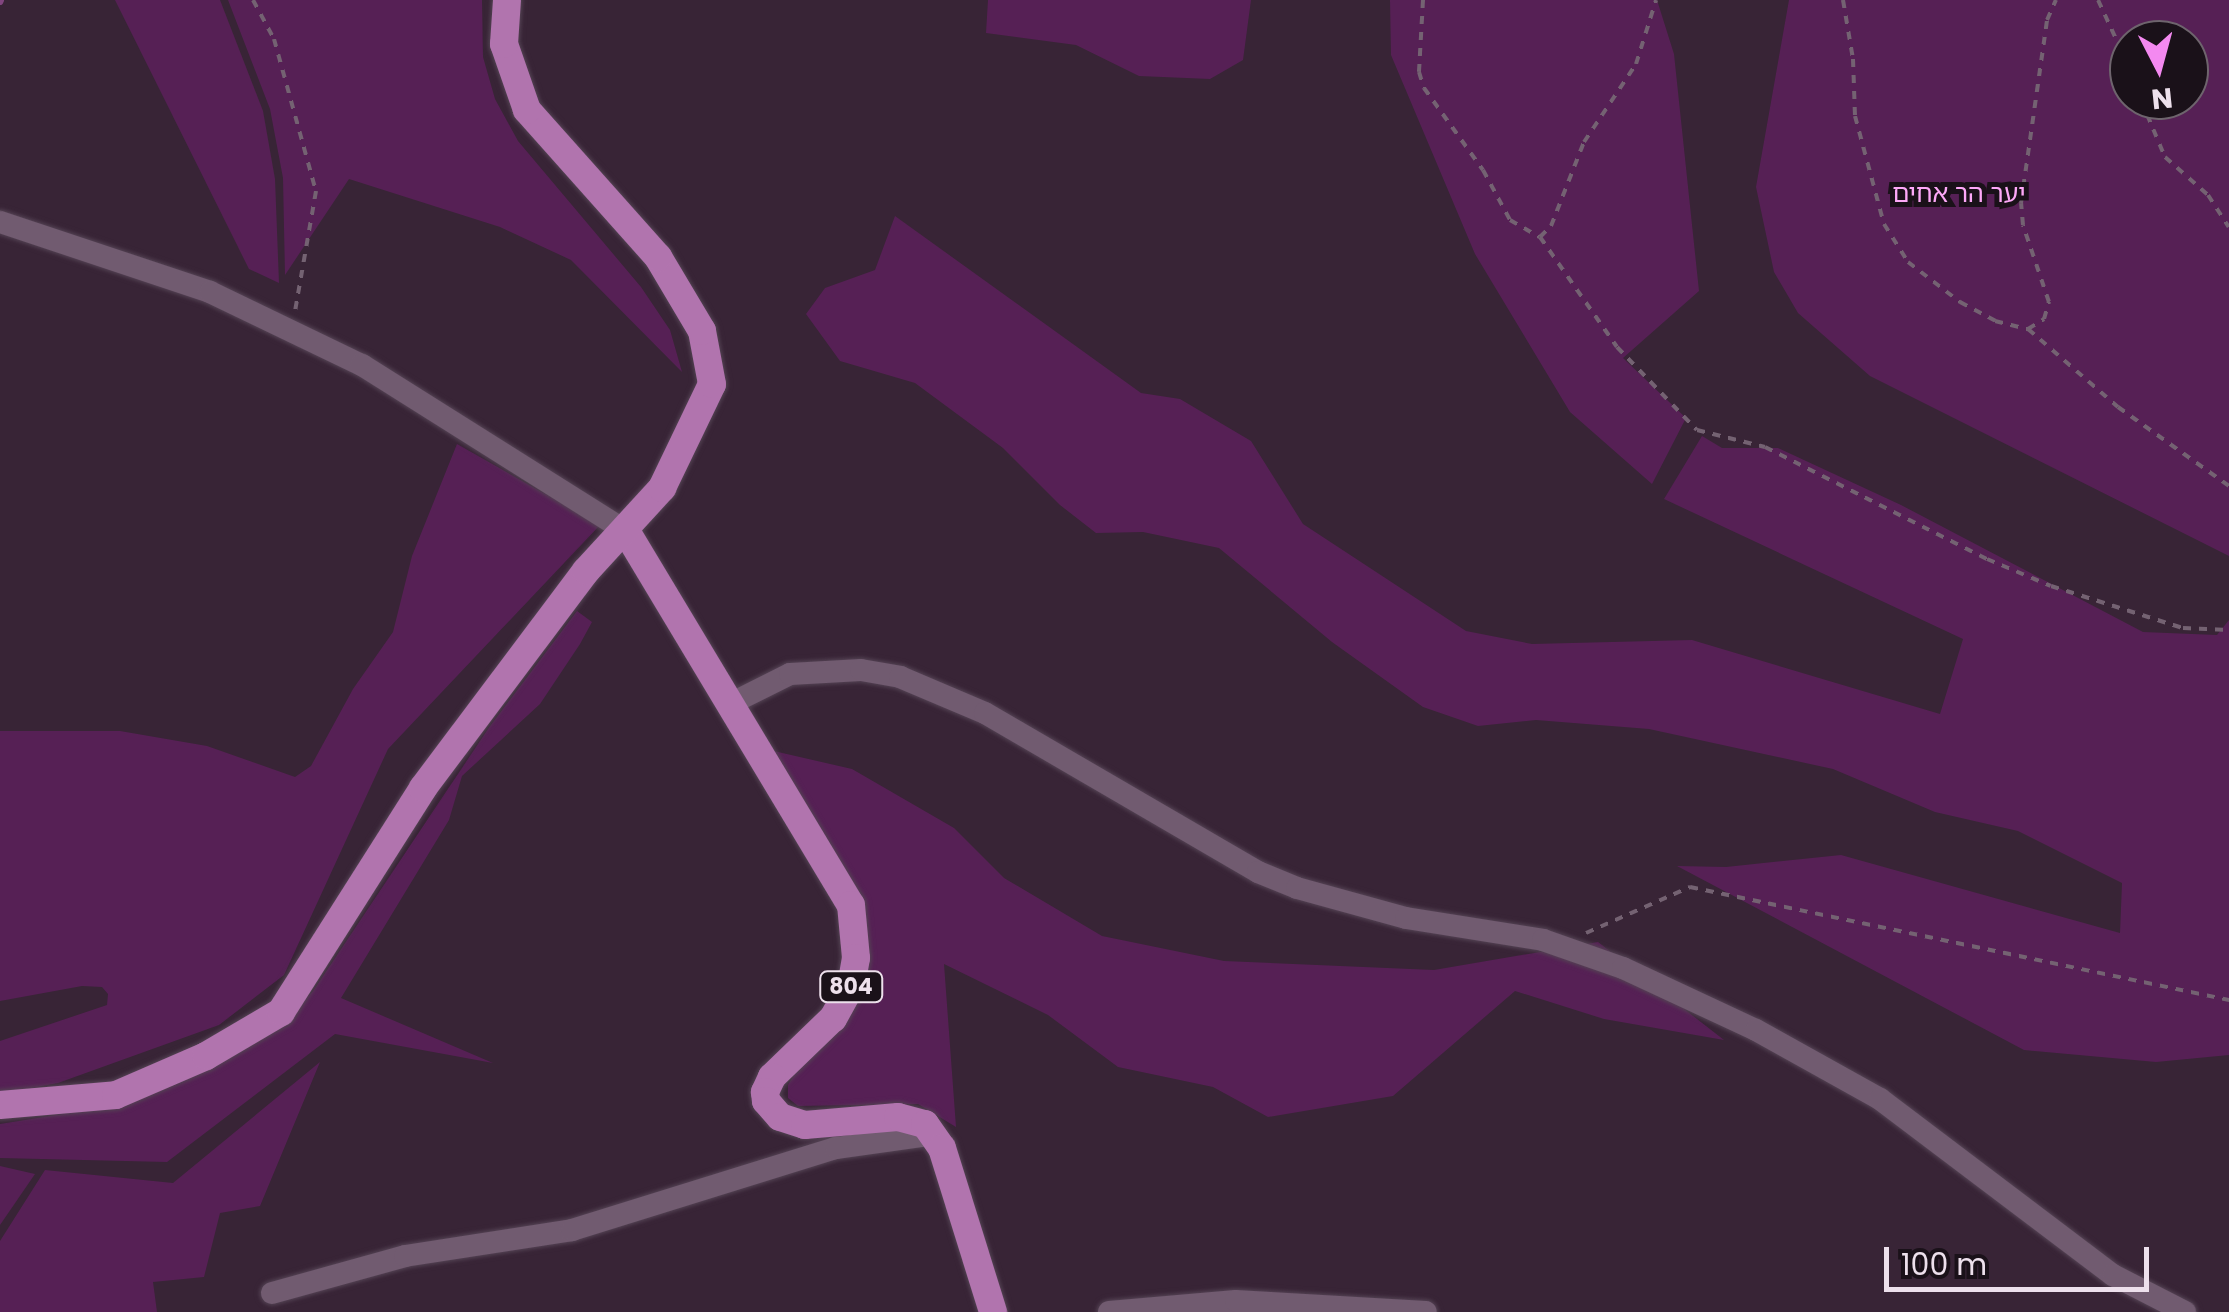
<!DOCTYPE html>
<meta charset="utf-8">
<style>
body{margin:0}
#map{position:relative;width:2229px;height:1312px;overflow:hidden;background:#382436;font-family:Poppins,"Noto Sans Hebrew",sans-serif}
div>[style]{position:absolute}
.green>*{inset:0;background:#562055}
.stream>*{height:5px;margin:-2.5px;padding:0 2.5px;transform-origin:2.5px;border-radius:2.5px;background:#81457f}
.path>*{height:4px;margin-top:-2px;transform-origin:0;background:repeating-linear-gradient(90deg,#746272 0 8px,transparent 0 16px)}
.roads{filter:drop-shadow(0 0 2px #544354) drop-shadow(0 0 2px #544354)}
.minor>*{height:22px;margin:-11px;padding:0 11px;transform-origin:11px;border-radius:11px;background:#715b70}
.major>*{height:28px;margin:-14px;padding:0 14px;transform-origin:14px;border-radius:14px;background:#b174ae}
span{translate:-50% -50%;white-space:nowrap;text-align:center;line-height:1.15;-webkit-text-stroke:10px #1a1119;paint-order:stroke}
.shield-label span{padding:2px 8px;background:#1a1119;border:2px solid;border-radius:8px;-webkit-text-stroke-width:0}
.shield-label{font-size:22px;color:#ede0ec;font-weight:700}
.park-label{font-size:25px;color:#fda8f8}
.north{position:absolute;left:2109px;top:20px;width:100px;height:100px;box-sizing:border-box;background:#1a1119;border:2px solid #6e646d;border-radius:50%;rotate:174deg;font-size:28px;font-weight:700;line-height:40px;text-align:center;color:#ede0ec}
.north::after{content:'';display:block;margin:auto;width:35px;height:45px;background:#f489f0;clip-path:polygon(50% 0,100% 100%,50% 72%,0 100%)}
.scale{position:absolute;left:1884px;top:1247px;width:265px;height:45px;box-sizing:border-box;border:5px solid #ede0ec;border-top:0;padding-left:12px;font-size:30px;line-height:35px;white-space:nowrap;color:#ede0ec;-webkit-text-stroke:8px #1a1119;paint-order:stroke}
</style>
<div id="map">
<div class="green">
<div style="clip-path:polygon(115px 0,220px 0,263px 111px,275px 179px,279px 283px,249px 269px)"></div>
<div style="clip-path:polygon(228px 0,482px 0,483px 57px,495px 99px,518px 141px,641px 287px,670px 330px,682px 372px,571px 260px,500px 227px,349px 179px,285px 275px,283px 178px,270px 109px)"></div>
<div style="clip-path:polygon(988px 0,1251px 0,1243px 60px,1210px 79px,1139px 76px,1076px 45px,986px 33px)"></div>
<div style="clip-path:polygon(1390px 0,1657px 0,1674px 54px,1699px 291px,1623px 358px,1686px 418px,1652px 484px,1570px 412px,1475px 254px,1391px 55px)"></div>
<div style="clip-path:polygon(evenodd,1789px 0,2229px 0,2229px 556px,1870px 376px,1798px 313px,1774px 272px,1756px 187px,1789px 0,2129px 40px,2189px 40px,2189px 100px,2129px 100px,2129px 40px)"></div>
<div style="clip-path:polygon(895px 216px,1141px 393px,1180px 399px,1251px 441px,1303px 524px,1466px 631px,1532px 644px,1692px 640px,1940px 714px,1963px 639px,1664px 499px,1702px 436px,1722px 448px,1778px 448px,1901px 505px,2143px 632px,2217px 635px,2229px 620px,2229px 1055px,2156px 1062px,2024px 1050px,1677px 866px,1726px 867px,1841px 855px,2120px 933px,2122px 883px,2018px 831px,1935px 812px,1833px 769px,1649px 729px,1536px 720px,1478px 726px,1423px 707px,1332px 642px,1219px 548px,1143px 532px,1096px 533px,1060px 505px,1003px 448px,915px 383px,840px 361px,806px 314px,825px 288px,875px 270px)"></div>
<div style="clip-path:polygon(457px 444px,600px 525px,388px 749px,284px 975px,219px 1025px,58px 1083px,0 1094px,0 1041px,107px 1005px,108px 994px,102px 987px,82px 986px,0 1001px,0 731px,120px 731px,207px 746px,295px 777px,311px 766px,353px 689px,393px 632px,412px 556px)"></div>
<div style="clip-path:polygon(577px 611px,592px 622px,580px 644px,540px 704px,462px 776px,449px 820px,341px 998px,493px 1063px,335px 1034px,167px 1162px,0 1158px,0 1124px,106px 1107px,285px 1022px,313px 991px,490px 726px)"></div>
<div style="clip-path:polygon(765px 749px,852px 769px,954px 828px,1004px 878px,1102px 936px,1224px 961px,1434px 970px,1598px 942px,1724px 1040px,1604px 1019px,1515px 991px,1393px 1096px,1268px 1117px,1213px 1087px,1118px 1067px,1048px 1015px,944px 964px,956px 1127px,918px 1104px,798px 1106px,788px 1098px,788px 1085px,864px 950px)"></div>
<div style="clip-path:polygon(320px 1062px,260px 1206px,220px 1213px,204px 1277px,153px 1282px,157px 1312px,0 1312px,0 1241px,45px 1170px,173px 1183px)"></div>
<div style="clip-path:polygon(0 1166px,35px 1174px,0 1225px)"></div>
</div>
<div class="stream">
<div style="left:0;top:2px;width:2px;rotate:-63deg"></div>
</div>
<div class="path">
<div style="left:253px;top:0;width:44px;rotate:61.7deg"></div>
<div style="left:274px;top:39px;width:158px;rotate:74.6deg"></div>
<div style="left:316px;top:191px;width:122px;rotate:99.9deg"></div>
<div style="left:1423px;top:0;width:72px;rotate:93.2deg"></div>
<div style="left:1419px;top:72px;width:17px;rotate:73deg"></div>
<div style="left:1424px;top:88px;width:101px;rotate:54.3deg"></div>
<div style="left:1483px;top:170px;width:57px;rotate:61.6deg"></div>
<div style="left:1510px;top:220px;width:34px;rotate:30deg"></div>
<div style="left:1540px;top:237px;width:16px;rotate:-45deg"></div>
<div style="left:1551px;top:226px;width:90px;rotate:-68.6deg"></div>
<div style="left:1584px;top:142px;width:94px;rotate:-56.3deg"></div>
<div style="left:1636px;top:64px;width:67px;rotate:-72.6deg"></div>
<div style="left:1843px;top:0;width:60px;rotate:80.4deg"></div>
<div style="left:1853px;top:59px;width:57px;rotate:88deg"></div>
<div style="left:1855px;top:116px;width:112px;rotate:75deg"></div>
<div style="left:1884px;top:224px;width:45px;rotate:57.7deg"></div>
<div style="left:1908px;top:262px;width:66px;rotate:37.6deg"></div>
<div style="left:1960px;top:302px;width:40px;rotate:28deg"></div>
<div style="left:1995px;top:321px;width:34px;rotate:14deg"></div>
<div style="left:2028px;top:329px;width:19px;rotate:-32deg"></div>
<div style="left:2044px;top:319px;width:18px;rotate:-74deg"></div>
<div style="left:2049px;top:302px;width:81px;rotate:-108.7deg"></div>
<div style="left:2023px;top:225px;width:22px;rotate:-95deg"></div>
<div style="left:2021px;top:203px;width:185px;rotate:-81.9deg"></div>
<div style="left:2047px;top:20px;width:22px;rotate:-66deg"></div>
<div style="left:2098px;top:0;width:74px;rotate:65.2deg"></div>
<div style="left:2141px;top:100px;width:62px;rotate:67.2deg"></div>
<div style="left:2165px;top:157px;width:57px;rotate:41.5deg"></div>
<div style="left:2208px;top:195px;width:38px;rotate:57deg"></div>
<div style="left:1540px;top:237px;width:134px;rotate:55deg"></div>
<div style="left:1617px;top:347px;width:115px;rotate:46.1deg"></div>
<div style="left:1697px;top:430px;width:70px;rotate:14deg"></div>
<div style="left:1765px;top:447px;width:249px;rotate:26.8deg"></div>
<div style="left:1987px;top:559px;width:69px;rotate:22.9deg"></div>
<div style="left:2051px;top:586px;width:139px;rotate:17.7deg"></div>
<div style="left:2183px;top:628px;width:46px;rotate:2.5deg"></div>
<div style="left:2028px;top:329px;width:119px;rotate:40.9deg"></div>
<div style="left:2118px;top:407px;width:136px;rotate:35.4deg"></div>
<div style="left:1586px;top:933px;width:114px;rotate:-23.9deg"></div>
<div style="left:1690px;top:887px;width:551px;rotate:11.84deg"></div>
</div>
<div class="roads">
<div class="minor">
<div style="left:0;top:222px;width:221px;rotate:18.4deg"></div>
<div style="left:210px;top:292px;width:169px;rotate:25.7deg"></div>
<div style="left:362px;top:365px;width:312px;rotate:32.2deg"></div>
<div style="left:728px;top:705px;width:69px;rotate:-26.6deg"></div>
<div style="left:790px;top:674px;width:71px;rotate:-3.2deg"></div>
<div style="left:861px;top:670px;width:40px;rotate:10deg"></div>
<div style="left:900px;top:677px;width:92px;rotate:23deg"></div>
<div style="left:985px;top:713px;width:316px;rotate:30.2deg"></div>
<div style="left:1258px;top:872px;width:42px;rotate:22.3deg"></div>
<div style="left:1297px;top:888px;width:113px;rotate:15.4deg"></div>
<div style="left:1406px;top:918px;width:139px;rotate:9.1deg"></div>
<div style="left:1543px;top:940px;width:85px;rotate:19.3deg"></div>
<div style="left:1623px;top:968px;width:147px;rotate:25deg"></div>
<div style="left:1756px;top:1030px;width:142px;rotate:29.1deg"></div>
<div style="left:1880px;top:1099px;width:292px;rotate:37.1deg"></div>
<div style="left:2113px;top:1275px;width:81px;rotate:27.2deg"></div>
<div style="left:272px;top:1293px;width:138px;rotate:-15.5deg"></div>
<div style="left:405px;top:1256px;width:169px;rotate:-8.8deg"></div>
<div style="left:572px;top:1230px;width:276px;rotate:-17.3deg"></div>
<div style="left:836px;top:1148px;width:100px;rotate:-8deg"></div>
<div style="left:1109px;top:1312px;width:127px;rotate:-5deg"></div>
<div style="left:1236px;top:1301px;width:190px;rotate:3.3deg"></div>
</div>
<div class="major">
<div style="left:626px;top:531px;width:436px;rotate:59deg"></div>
<div style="left:851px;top:905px;width:53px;rotate:84.6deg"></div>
<div style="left:856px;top:958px;width:28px;rotate:100deg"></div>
<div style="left:851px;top:986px;width:37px;rotate:119deg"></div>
<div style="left:833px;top:1018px;width:85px;rotate:136deg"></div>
<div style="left:772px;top:1077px;width:17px;rotate:115deg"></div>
<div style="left:765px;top:1092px;width:9px;rotate:84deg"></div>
<div style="left:766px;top:1101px;width:21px;rotate:49deg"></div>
<div style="left:780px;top:1117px;width:26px;rotate:18deg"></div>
<div style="left:805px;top:1125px;width:93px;rotate:-4.9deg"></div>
<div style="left:898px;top:1117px;width:28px;rotate:15deg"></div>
<div style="left:925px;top:1124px;width:29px;rotate:55deg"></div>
<div style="left:942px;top:1148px;width:172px;rotate:72.7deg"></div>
<div style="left:0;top:1105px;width:116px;rotate:-4.9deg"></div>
<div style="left:116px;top:1095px;width:98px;rotate:-23.4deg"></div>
<div style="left:206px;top:1056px;width:87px;rotate:-30.4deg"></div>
<div style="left:281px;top:1012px;width:265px;rotate:-57.6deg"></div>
<div style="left:423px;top:788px;width:271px;rotate:-53.1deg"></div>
<div style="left:586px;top:571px;width:113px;rotate:-47.5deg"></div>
<div style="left:662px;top:488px;width:115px;rotate:-64.3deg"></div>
<div style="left:712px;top:384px;width:54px;rotate:-100.7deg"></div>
<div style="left:702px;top:331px;width:86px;rotate:-120.7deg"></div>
<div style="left:658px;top:257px;width:197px;rotate:-131.7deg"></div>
<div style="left:527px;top:110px;width:70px;rotate:-109.2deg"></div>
<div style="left:504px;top:44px;width:44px;rotate:-86.1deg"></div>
</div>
</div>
<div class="shield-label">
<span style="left:851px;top:987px">804</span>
</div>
<div class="park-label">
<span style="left:1959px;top:194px">יער הר אחים</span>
</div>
<div class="north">N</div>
<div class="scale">100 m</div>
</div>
